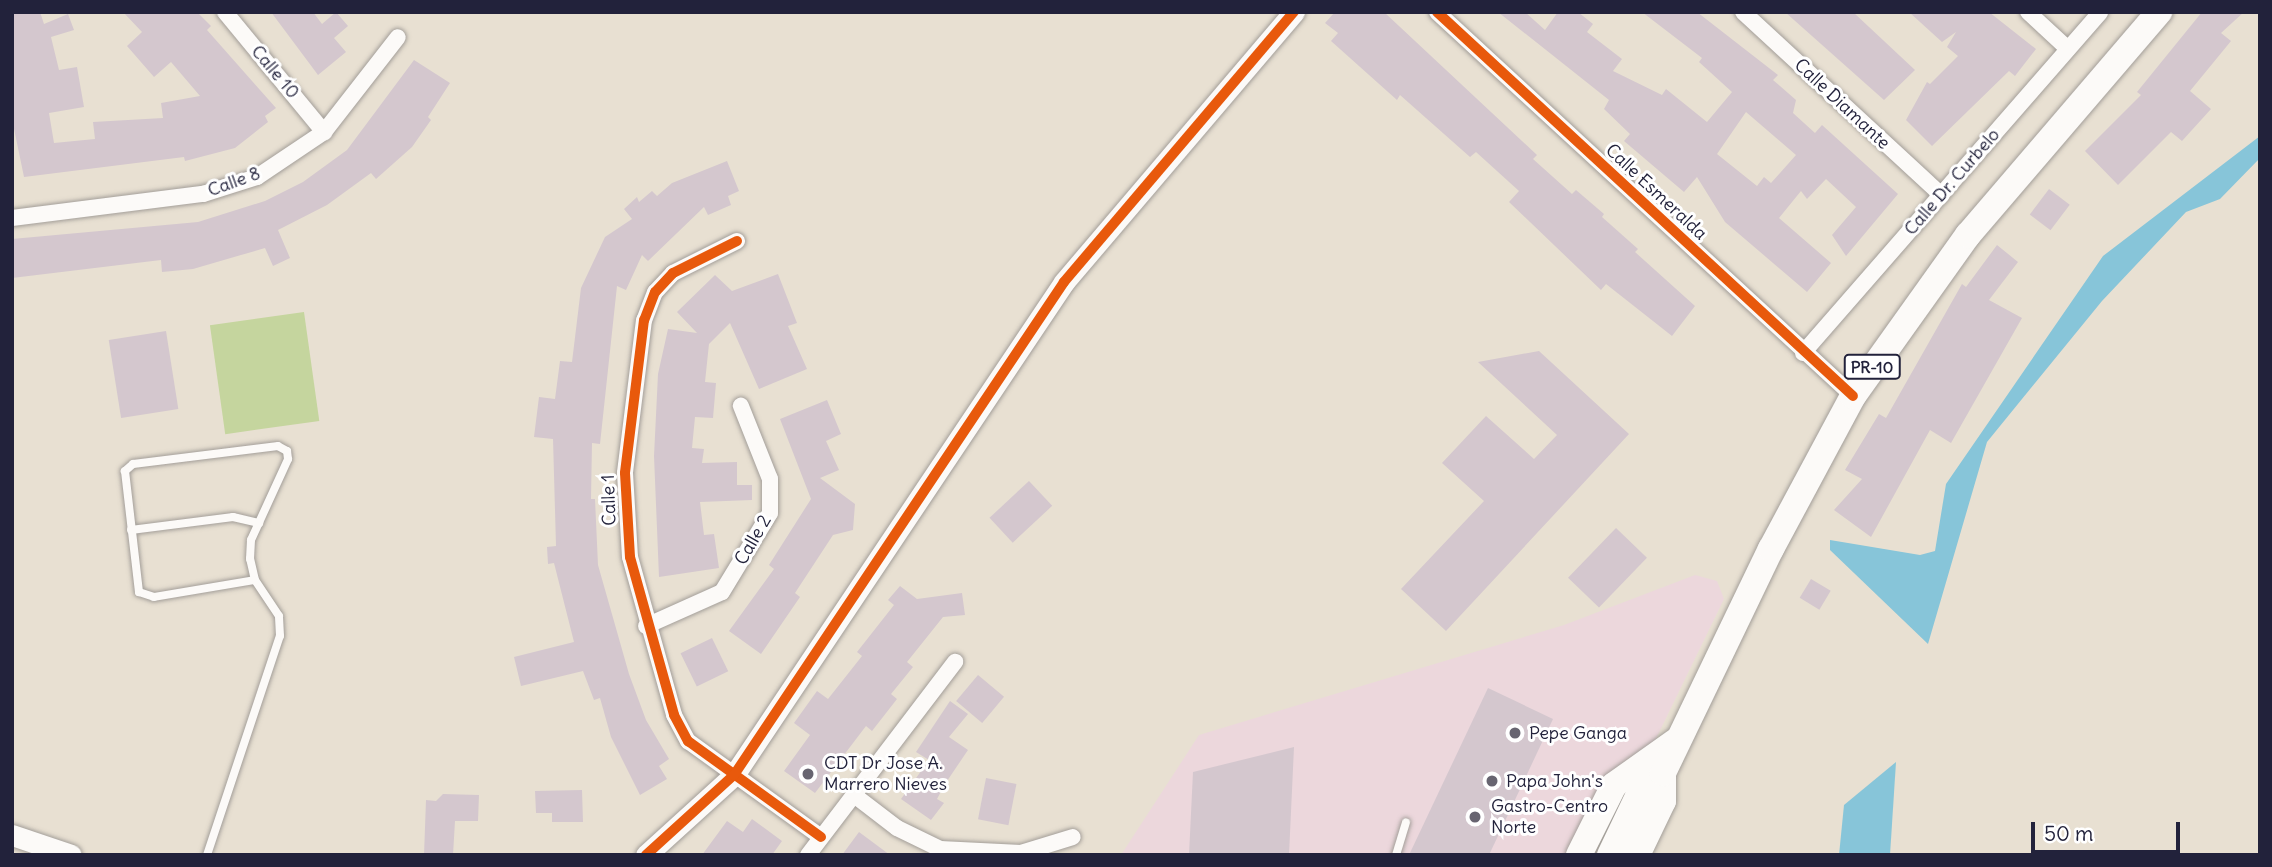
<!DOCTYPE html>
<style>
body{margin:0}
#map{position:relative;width:2272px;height:867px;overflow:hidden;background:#e8e0d2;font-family:Delius,sans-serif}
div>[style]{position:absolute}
.built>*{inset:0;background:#ecd7dc}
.green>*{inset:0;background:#c5d59e;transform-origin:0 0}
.water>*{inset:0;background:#87c5d9}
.building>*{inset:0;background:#d4c7ce;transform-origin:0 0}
.roads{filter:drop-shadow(0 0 2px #a39e99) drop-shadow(0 0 2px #a39e99)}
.service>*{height:8px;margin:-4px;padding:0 4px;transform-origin:4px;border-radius:4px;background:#fcfaf8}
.minor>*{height:16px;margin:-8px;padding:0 8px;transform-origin:8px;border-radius:8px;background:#fcfaf8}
.tertiary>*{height:21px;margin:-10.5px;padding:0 10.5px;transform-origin:10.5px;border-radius:10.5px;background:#fcfaf8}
.primary>*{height:26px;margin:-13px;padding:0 13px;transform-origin:13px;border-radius:13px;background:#fcfaf8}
.cycleway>*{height:10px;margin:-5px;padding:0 5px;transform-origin:5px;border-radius:5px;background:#e8590c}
.dots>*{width:19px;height:19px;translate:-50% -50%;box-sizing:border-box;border:4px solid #fff;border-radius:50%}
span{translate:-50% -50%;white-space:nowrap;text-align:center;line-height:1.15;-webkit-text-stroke:6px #fff;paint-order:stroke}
.shield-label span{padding:2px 5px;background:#fff;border:2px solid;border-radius:5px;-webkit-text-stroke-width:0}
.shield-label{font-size:16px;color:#22223b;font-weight:700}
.street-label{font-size:18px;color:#22223b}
.poi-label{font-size:18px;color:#22223b}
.left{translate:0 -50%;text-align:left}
.frame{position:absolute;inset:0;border:14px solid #22223b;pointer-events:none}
.scale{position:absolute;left:2031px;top:822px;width:149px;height:32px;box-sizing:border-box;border:4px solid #22223b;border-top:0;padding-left:9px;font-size:21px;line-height:24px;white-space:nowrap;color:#22223b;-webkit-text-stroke:5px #fff;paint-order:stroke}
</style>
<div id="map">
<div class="built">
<div style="clip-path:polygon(1695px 575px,1717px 581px,1724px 599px,1649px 753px,1577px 855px,1121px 855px,1199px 735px,1564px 625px)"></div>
</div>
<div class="green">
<div style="left:304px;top:312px;width:110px;height:95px;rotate:82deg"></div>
</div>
<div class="water">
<div style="clip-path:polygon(2260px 136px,2260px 158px,2220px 199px,2186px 212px,2102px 301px,1987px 442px,1928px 644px,1830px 550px,1830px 540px,1920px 555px,1935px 551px,1946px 484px,2103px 256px)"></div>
<div style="clip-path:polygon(1896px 762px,1890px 855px,1839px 855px,1844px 805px)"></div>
</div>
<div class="building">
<div style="clip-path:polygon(12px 12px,40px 12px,44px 24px,68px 14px,74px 30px,51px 37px,59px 70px,77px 67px,84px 107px,49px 113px,54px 143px,95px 139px,93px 122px,163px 118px,161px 103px,200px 96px,171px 62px,154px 77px,127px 46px,142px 32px,123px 12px,197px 12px,211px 26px,207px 30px,276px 108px,265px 116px,268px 122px,235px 148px,185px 161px,184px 157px,24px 177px,12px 119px)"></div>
<div style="clip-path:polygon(271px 12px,313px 12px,322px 24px,336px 12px,348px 26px,334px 38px,346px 52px,318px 75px)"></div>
<div style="clip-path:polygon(1335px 12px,1384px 12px,1537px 155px,1533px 159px,1572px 194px,1576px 190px,1604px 214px,1602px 217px,1638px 249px,1635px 252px,1695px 306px,1672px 336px,1606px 284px,1601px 290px,1509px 202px,1519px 191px,1476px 152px,1470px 157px,1400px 95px,1397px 100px,1331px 41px,1338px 33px,1325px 23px)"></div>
<div style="clip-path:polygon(evenodd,1498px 12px,1525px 12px,1545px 30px,1558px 12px,1578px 12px,1593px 24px,1587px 32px,1622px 59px,1613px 71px,1662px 95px,1666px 89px,1707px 122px,1732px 92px,1699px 62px,1702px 58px,1642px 12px,1697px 12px,1778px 75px,1773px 80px,1796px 100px,1793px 113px,1815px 133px,1822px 125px,1898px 194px,1846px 256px,1832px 235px,1856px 207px,1826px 179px,1807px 199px,1801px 191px,1779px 218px,1831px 263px,1807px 292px,1725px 222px,1697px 177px,1684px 192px,1624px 141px,1630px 134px,1604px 109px,1609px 100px,1498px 12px,1746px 112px,1796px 155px,1771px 183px,1764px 177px,1757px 186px,1717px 154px,1746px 112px)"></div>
<div style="clip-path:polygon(1785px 12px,1853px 12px,1915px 70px,1884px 100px)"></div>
<div style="clip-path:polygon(1909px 12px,1989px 12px,2036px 49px,2015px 76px,2009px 71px,1932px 146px,1906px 120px,1927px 82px,1930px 84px,1958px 56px,1947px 47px,1956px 32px,1942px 42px)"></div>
<div style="clip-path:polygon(2202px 12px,2244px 12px,2221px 33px,2231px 41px,2190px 91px,2211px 109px,2182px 141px,2171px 132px,2118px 185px,2085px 151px,2141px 95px,2137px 92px)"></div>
<div style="clip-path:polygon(414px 60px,450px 83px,428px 117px,431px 120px,412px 147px,376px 179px,371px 173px,327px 205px,278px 230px,290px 258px,273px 266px,265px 248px,193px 269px,162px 272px,161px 260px,12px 278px,12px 239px,198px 222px,265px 201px,303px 182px,347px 150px)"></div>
<div style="clip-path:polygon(727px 161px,739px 191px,728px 196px,731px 205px,708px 215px,704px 207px,648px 261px,642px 255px,626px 290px,617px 286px,600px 444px,592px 443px,591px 499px,595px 499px,598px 565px,629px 674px,646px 720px,669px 759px,659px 766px,667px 779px,640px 795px,611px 737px,600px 698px,594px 700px,583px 671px,521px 686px,514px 657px,574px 642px,554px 563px,548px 564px,547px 547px,556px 546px,553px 439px,534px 437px,539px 397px,555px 399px,560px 361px,572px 362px,581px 288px,605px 237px,632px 219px,624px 209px,637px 197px,639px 202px,652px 191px,657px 196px,672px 183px)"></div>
<div style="left:2049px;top:189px;width:26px;height:32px;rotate:37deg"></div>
<div style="clip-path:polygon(1997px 245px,2018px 262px,1989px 300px,2022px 318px,1951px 443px,1930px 430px,1871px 537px,1834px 510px,1862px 479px,1845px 470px,1879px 414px,1886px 418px,1962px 284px,1966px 287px)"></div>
<div style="clip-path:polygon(778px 274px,797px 323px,788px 326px,807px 369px,759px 389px,730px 323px,709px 344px,705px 382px,716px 383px,713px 418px,695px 417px,692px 448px,704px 449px,702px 463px,737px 462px,737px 485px,752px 485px,752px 500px,700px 502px,704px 535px,714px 534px,719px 568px,659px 577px,654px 456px,658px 374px,668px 329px,697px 333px,677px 312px,715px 275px,732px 291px)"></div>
<div style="left:166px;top:331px;width:79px;height:58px;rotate:81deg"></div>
<div style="clip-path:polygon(1539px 351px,1629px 434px,1446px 631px,1401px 589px,1484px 501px,1442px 463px,1486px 416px,1534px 459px,1557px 435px,1478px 362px)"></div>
<div style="clip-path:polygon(827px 400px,841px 434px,826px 441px,839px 470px,820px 478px,855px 504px,853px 530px,833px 535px,795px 593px,800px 597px,761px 654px,729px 631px,774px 569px,769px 565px,811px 499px,780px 419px)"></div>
<div style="left:1029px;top:481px;width:34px;height:54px;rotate:47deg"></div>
<div style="left:1616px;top:528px;width:43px;height:69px;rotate:44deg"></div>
<div style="left:1811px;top:579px;width:23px;height:22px;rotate:31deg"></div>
<div style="clip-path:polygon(900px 586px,917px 599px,962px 593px,965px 615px,943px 617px,907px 662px,913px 667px,891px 694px,897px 699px,872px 731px,866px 726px,815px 793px,784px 771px,810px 735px,794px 723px,817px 691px,828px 699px,862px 656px,857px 652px,894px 605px,888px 600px)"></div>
<div style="left:712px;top:638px;width:37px;height:35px;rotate:64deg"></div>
<div style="left:978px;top:675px;width:34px;height:34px;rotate:40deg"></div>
<div style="clip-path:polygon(1488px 688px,1553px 719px,1489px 855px,1409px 855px)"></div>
<div style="clip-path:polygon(950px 701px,968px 714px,949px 737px,968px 750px,945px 784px,937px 799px,944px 803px,931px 820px,901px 799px,929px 760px,916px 752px)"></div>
<div style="clip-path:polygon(1294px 747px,1289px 855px,1189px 855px,1193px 772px)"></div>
<div style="left:986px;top:778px;width:31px;height:42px;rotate:11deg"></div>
<div style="clip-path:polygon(582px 790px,583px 822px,552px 822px,552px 813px,536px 813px,535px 791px)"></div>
<div style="clip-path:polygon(443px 794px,479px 795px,478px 821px,455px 821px,453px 855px,424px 855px,426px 800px,436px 801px)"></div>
<div style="clip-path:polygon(752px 819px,782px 841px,772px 855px,702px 855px,727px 821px,743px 832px)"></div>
<div style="clip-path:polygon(859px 832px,890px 855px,842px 855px)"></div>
</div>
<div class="roads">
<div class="service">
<div style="left:131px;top:530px;width:103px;rotate:-7.3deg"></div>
<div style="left:233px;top:517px;width:27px;rotate:13deg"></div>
<div style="left:207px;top:855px;width:231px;rotate:-71.6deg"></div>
<div style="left:280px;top:636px;width:20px;rotate:-93deg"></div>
<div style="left:279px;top:616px;width:43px;rotate:-123.7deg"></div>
<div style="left:255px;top:580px;width:22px;rotate:-103deg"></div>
<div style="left:250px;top:559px;width:19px;rotate:-87deg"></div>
<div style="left:251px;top:540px;width:89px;rotate:-65.4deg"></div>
<div style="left:288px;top:459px;width:8px;rotate:-97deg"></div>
<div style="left:287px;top:451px;width:10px;rotate:-151deg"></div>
<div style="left:278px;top:446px;width:146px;rotate:172.9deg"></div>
<div style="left:133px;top:464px;width:11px;rotate:139deg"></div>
<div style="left:125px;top:471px;width:122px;rotate:83.4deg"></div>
<div style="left:139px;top:592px;width:16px;rotate:18deg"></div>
<div style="left:154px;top:597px;width:102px;rotate:-9.6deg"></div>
<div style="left:1396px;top:855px;width:34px;rotate:-73deg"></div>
</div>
<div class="minor">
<div style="left:225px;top:12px;width:156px;rotate:50.5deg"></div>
<div style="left:1437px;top:12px;width:566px;rotate:42.71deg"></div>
<div style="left:1743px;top:12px;width:270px;rotate:42.7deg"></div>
<div style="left:2028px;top:12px;width:54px;rotate:42.8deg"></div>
<div style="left:12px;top:218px;width:193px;rotate:-7.2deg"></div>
<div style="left:203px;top:194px;width:57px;rotate:-17.5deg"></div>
<div style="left:257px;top:177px;width:81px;rotate:-33.9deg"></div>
<div style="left:324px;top:132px;width:120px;rotate:-52.1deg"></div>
<div style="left:737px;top:241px;width:72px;rotate:153.4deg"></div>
<div style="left:673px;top:273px;width:26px;rotate:133deg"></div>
<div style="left:655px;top:292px;width:30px;rotate:111deg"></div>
<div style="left:644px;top:320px;width:154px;rotate:97.1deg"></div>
<div style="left:625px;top:473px;width:84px;rotate:86.6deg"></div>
<div style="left:630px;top:557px;width:164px;rotate:74.4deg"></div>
<div style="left:674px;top:715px;width:30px;rotate:62deg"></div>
<div style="left:688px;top:741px;width:164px;rotate:35.8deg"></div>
<div style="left:1803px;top:353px;width:452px;rotate:-48.9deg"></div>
<div style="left:646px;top:626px;width:83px;rotate:-24.1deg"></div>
<div style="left:722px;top:592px;width:92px;rotate:-58.7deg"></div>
<div style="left:770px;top:513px;width:34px;rotate:-90deg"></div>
<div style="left:770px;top:479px;width:79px;rotate:-111.7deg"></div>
<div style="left:854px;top:795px;width:54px;rotate:37.5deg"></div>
<div style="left:897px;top:828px;width:48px;rotate:26deg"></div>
<div style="left:940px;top:849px;width:81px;rotate:2.8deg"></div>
<div style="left:1021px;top:853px;width:54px;rotate:-17.1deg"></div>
<div style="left:808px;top:855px;width:243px;rotate:-52.7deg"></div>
</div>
<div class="tertiary">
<div style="left:12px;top:835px;width:62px;rotate:18.7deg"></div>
<div style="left:646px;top:855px;width:119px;rotate:-42.3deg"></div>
<div style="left:734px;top:775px;width:593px;rotate:-56.2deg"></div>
<div style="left:1064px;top:282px;width:355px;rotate:-49.6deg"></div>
</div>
<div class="primary">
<div style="left:1579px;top:855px;width:78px;rotate:-63.4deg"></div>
<div style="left:1614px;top:785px;width:76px;rotate:-35.4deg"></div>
<div style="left:1610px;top:855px;width:72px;rotate:-64.5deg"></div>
<div style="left:1641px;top:790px;width:28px;rotate:-38deg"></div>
<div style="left:1637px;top:855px;width:60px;rotate:-64.3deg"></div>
<div style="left:1663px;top:801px;width:28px;rotate:-90deg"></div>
<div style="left:1663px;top:773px;width:249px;rotate:-64.3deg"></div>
<div style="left:1771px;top:549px;width:174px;rotate:-61.8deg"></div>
<div style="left:1853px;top:396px;width:198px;rotate:-54.5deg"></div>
<div style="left:1968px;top:235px;width:294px;rotate:-49.4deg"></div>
</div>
</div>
<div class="cycleway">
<div style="left:1437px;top:12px;width:566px;rotate:42.71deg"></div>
<div style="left:737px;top:241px;width:72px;rotate:153.4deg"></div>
<div style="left:673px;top:273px;width:26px;rotate:133deg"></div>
<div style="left:655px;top:292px;width:30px;rotate:111deg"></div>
<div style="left:644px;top:320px;width:154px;rotate:97.1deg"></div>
<div style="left:625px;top:473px;width:84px;rotate:86.6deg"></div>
<div style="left:630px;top:557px;width:164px;rotate:74.4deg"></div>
<div style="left:674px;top:715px;width:30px;rotate:62deg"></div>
<div style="left:688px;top:741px;width:164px;rotate:35.8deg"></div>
<div style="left:646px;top:855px;width:119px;rotate:-42.3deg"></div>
<div style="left:734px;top:775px;width:593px;rotate:-56.2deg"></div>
<div style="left:1064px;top:282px;width:355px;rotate:-49.6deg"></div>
</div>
<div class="dots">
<div style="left:1515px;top:733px;background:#676470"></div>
<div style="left:808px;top:774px;background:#676470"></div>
<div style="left:1492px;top:781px;background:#676470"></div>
<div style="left:1475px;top:817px;background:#676470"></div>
</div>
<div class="shield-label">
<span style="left:1872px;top:367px">PR-10</span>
</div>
<div class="street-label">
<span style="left:275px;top:72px;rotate:50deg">Calle 10</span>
<span style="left:1842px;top:104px;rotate:43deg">Calle Diamante</span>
<span style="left:234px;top:182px;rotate:-20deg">Calle 8</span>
<span style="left:1952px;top:182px;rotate:-49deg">Calle Dr. Curbelo</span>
<span style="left:1656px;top:192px;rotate:43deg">Calle Esmeralda</span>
<span style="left:609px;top:500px;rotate:-92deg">Calle 1</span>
<span style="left:753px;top:540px;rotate:-60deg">Calle 2</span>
</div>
<div class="poi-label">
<span class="left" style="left:1529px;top:733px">Pepe Ganga</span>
<span class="left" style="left:824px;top:774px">CDT Dr Jose A.<br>Marrero Nieves</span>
<span class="left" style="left:1506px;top:781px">Papa John's</span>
<span class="left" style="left:1491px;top:817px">Gastro-Centro<br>Norte</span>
</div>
<div class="frame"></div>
<div class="scale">50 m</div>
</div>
